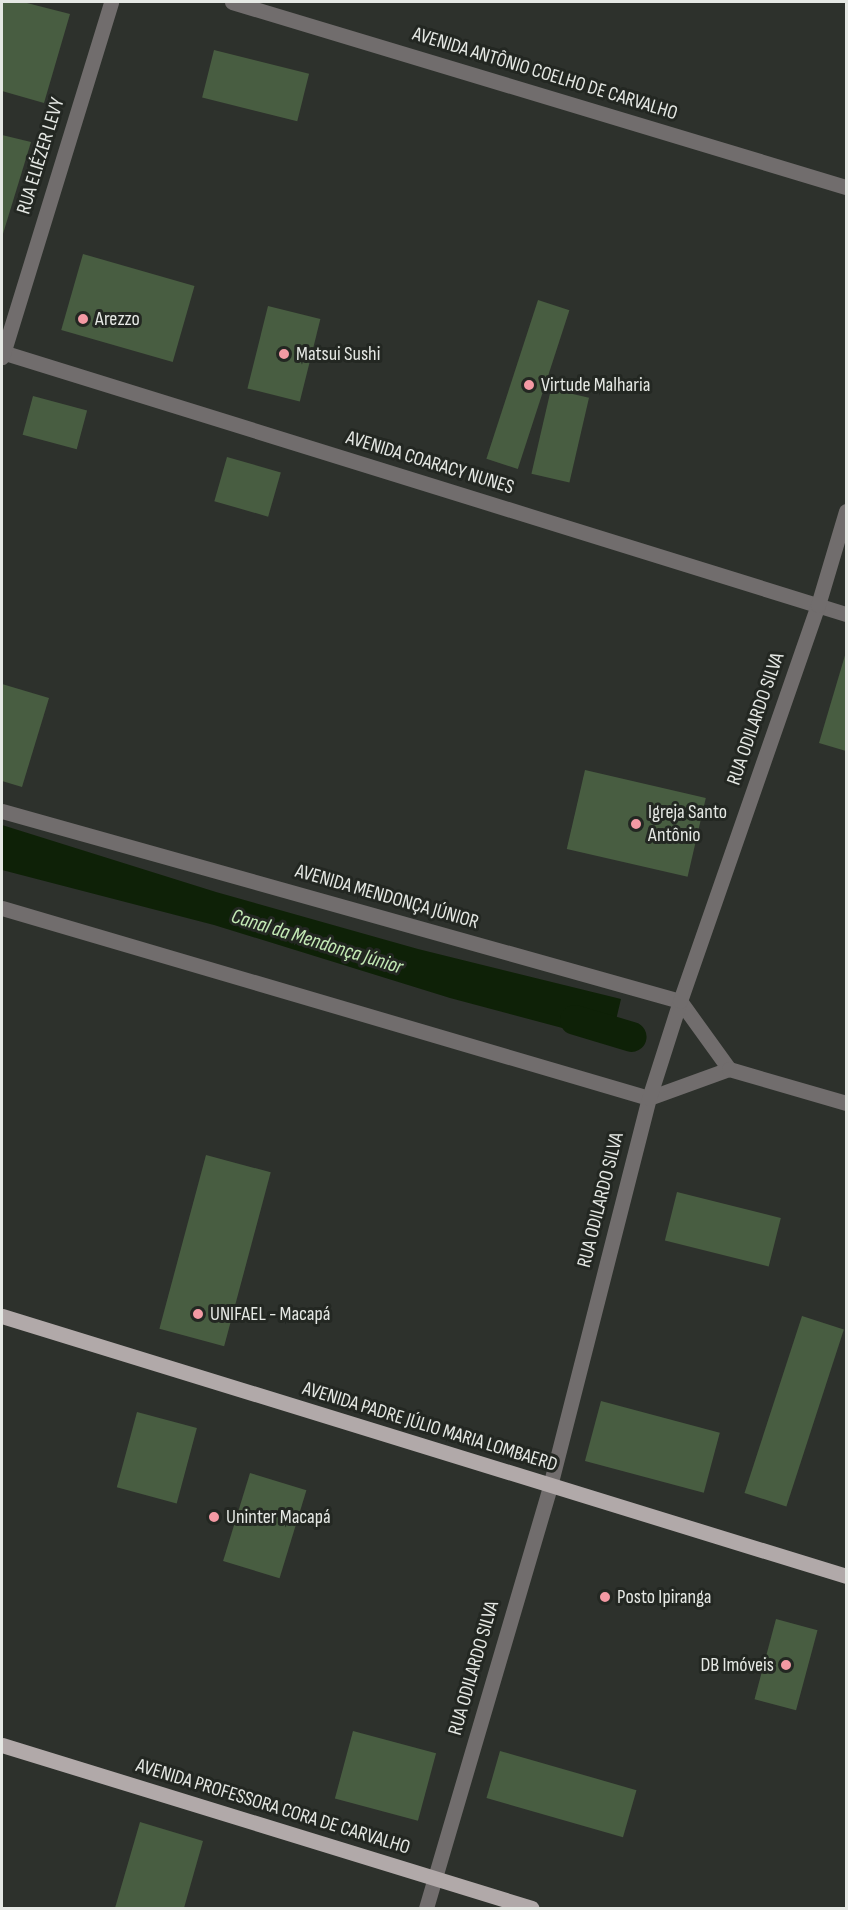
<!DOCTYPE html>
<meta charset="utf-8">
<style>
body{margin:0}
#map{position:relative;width:848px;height:1910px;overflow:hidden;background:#2d312c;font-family:"Sofia Sans Condensed",sans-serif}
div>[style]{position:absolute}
.water>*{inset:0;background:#0e2107}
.canal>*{height:30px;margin:-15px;padding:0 15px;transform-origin:15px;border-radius:15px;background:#0e2107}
.building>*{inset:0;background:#485d41;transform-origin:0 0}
.minor>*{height:15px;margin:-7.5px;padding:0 7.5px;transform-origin:7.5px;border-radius:7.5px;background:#716d6d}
.major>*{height:15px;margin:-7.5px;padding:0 7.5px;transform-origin:7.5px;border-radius:7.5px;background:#b1a9a9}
.dots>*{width:16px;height:16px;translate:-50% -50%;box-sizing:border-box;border:3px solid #232722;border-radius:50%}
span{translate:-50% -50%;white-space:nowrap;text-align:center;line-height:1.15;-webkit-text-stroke:6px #232722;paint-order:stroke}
.street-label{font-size:20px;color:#e5e8e4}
.poi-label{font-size:20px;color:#e5e8e4}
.left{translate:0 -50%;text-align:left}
.right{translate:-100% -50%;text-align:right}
.water-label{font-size:21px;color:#c4ebb6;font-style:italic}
.frame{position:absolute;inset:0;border:3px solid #e5e8e4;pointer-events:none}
</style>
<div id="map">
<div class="water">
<div style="clip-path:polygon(2px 825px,216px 892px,418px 949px,621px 999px,611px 1041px,450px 998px,214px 925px,2px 870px)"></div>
</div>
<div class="canal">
<div style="left:575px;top:1020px;width:59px;rotate:16.6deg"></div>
</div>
<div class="building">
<div style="clip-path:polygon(2px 2px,23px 2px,70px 14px,44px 103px,2px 91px)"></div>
<div style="left:214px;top:50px;width:98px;height:49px;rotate:14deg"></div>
<div style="clip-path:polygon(2px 135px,31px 142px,2px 237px)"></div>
<div style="left:83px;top:254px;width:116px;height:79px;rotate:16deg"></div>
<div style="left:538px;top:300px;width:33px;height:167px;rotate:18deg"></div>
<div style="left:268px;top:306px;width:54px;height:85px;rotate:14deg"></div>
<div style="left:551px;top:389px;width:39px;height:87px;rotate:13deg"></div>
<div style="left:33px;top:396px;width:56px;height:40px;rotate:15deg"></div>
<div style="left:227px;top:457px;width:56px;height:46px;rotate:16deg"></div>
<div style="clip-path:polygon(846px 652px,846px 751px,819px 743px)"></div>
<div style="clip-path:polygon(2px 684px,49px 698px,22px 787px,2px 781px)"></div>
<div style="left:585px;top:770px;width:124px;height:81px;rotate:13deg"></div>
<div style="left:206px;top:1155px;width:67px;height:180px;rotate:15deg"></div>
<div style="left:677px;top:1192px;width:107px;height:50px;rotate:14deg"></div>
<div style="left:802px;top:1316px;width:44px;height:186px;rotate:18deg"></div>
<div style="left:601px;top:1401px;width:123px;height:62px;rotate:15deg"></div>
<div style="left:137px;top:1412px;width:62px;height:78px;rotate:15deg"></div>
<div style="left:250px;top:1473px;width:59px;height:92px;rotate:17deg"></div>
<div style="left:776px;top:1619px;width:43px;height:83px;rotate:15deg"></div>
<div style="left:353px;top:1731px;width:86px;height:70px;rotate:15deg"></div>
<div style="left:500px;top:1751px;width:142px;height:49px;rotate:16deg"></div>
<div style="clip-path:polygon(140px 1822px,203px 1841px,184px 1908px,115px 1908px)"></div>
</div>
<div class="minor">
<div style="left:232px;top:2px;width:641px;rotate:16.77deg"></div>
<div style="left:2px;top:352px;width:884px;rotate:17.25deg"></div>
<div style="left:2px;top:357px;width:371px;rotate:-72.9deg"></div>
<div style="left:2px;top:811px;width:704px;rotate:15.65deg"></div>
<div style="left:680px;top:1001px;width:84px;rotate:54.2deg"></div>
<div style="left:2px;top:908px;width:674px;rotate:16.37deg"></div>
<div style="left:649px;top:1098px;width:85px;rotate:-19.9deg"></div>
<div style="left:729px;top:1069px;width:122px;rotate:16.2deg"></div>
<div style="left:426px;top:1908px;width:440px;rotate:-73.6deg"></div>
<div style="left:550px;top:1486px;width:400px;rotate:-75.7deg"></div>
<div style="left:649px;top:1098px;width:102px;rotate:-72.3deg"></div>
<div style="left:680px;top:1001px;width:419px;rotate:-70.8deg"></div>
<div style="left:818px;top:605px;width:98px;rotate:-73.4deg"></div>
</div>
<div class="major">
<div style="left:2px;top:1316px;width:883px;rotate:17.12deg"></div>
<div style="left:2px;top:1745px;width:554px;rotate:17.1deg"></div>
</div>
<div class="dots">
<div style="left:83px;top:319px;background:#f49aa4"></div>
<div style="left:284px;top:354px;background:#f49aa4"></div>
<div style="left:529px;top:385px;background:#f49aa4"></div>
<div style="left:636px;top:824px;background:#f49aa4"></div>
<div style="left:198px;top:1314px;background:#f49aa4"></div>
<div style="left:214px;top:1517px;background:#f49aa4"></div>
<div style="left:605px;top:1597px;background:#f49aa4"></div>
<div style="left:786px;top:1665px;background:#f49aa4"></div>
</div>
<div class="street-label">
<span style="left:545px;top:74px;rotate:17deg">AVENIDA ANTÔNIO COELHO DE CARVALHO</span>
<span style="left:41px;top:156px;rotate:-73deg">RUA ELIÉZER LEVY</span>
<span style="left:430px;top:463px;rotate:17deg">AVENIDA COARACY NUNES</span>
<span style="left:756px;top:719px;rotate:-71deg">RUA ODILARDO SILVA</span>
<span style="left:387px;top:897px;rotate:16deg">AVENIDA MENDONÇA JÚNIOR</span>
<span style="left:601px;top:1200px;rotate:-76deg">RUA ODILARDO SILVA</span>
<span style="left:430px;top:1427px;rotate:17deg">AVENIDA PADRE JÚLIO MARIA LOMBAERD</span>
<span style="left:474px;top:1668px;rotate:-74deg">RUA ODILARDO SILVA</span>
<span style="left:273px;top:1807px;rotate:17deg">AVENIDA PROFESSORA CORA DE CARVALHO</span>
</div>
<div class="poi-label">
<span class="left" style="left:95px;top:319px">Arezzo</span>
<span class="left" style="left:296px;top:354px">Matsui Sushi</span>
<span class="left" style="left:541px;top:385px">Virtude Malharia</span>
<span class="left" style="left:648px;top:824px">Igreja Santo<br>Antônio</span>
<span class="left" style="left:210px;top:1314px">UNIFAEL - Macapá</span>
<span class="left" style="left:226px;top:1517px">Uninter Macapá</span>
<span class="left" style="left:617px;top:1597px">Posto Ipiranga</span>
<span class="right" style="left:774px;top:1665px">DB Imóveis</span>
</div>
<div class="water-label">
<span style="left:317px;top:942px;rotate:17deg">Canal da Mendonça Júnior</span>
</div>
<div class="frame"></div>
</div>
